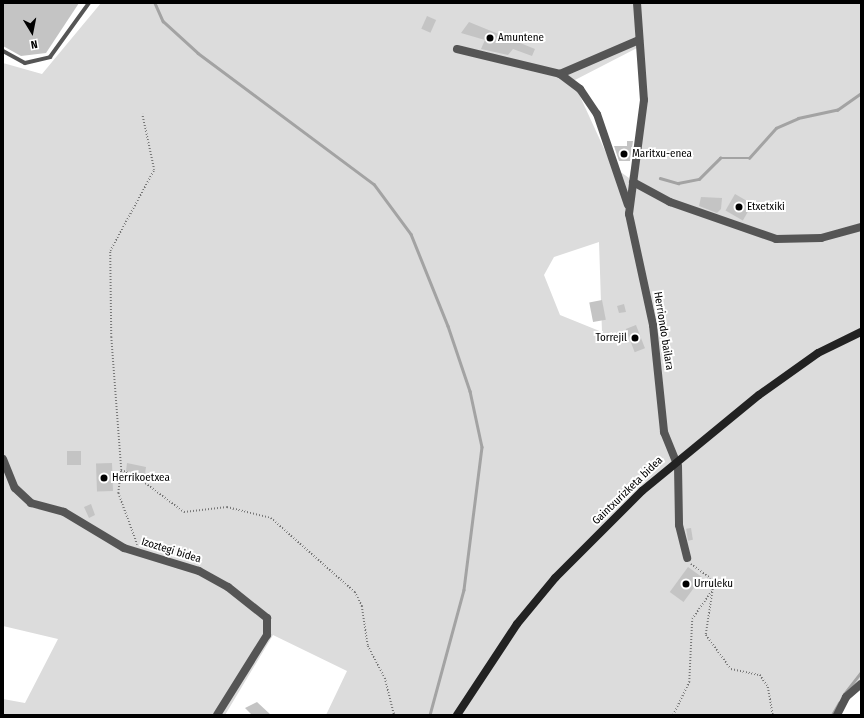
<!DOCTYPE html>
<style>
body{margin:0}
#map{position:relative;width:864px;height:718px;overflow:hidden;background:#fff;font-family:"Fira Sans Condensed",sans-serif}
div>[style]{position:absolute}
.green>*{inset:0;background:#dcdcdc}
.stream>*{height:2.5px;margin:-1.25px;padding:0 1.25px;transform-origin:1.25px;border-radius:1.25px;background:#a3a3a3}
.building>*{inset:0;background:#c4c4c4;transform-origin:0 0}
.path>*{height:1.5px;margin-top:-0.75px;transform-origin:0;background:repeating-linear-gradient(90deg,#777 0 1px,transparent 0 3px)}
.lane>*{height:4px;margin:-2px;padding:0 2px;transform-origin:2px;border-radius:2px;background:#555}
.street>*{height:8px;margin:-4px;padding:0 4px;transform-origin:4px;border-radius:4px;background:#555}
.secondary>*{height:8px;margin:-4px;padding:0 4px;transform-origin:4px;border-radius:4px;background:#222}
.dots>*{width:11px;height:11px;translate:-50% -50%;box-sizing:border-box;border:2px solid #fff;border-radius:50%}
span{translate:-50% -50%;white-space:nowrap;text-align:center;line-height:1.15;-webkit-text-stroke:4px #fff;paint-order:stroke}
.poi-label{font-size:11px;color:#000}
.left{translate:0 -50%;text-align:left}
.right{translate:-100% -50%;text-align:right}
.street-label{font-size:11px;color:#000}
.frame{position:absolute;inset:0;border:4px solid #000;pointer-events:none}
.north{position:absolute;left:12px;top:12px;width:40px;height:40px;-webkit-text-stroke:3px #fff;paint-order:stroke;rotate:170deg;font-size:11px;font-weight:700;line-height:16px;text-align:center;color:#000}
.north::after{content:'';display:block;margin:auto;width:14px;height:18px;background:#000;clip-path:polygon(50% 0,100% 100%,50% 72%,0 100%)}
</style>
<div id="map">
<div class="green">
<div style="clip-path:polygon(evenodd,101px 3px,861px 3px,861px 680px,833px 715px,326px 715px,347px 671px,273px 635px,225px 715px,3px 715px,3px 699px,25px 703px,58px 639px,3px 626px,3px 63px,42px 74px,101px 3px,637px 48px,644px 119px,629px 178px,612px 166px,573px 81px,637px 48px,101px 3px,599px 242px,602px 332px,560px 315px,544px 275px,554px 257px,599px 242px)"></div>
</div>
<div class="stream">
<div style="left:155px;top:3px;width:20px;rotate:66deg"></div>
<div style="left:163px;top:21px;width:47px;rotate:42.4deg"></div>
<div style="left:198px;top:53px;width:219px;rotate:36.7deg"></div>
<div style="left:374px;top:184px;width:62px;rotate:53.5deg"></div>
<div style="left:411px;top:234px;width:99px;rotate:68.1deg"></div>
<div style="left:448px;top:326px;width:69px;rotate:71.3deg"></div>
<div style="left:470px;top:391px;width:57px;rotate:77.9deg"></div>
<div style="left:482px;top:447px;width:144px;rotate:97.2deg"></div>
<div style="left:464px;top:590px;width:130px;rotate:105.2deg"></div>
<div style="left:660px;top:178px;width:19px;rotate:16deg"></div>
<div style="left:678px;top:183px;width:21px;rotate:-11deg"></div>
<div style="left:699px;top:179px;width:30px;rotate:-45deg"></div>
<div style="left:720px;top:158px;width:29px"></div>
<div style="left:749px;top:158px;width:40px;rotate:-48deg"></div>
<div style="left:776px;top:128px;width:24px;rotate:-24deg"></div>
<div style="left:798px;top:118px;width:40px;rotate:-12deg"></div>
<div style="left:837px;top:110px;width:29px;rotate:-35deg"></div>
<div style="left:844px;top:694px;width:28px;rotate:-52deg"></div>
<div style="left:832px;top:715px;width:14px;rotate:-60deg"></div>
</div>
<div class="building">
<div style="clip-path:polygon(3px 3px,79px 3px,46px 53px,21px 56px,3px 46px)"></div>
<div style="left:427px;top:16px;width:10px;height:14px;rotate:24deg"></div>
<div style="clip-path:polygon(469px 22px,535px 49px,532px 56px,513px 49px,508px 55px,481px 49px,485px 40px,461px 33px)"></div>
<div style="clip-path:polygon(627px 141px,633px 141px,630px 161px,619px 161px,614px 146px,627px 146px)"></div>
<div style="left:735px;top:194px;width:20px;height:19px;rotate:30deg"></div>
<div style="clip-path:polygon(701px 197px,722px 198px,721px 209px,717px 213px,699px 206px)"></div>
<div style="left:602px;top:300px;width:20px;height:13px;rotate:79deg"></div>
<div style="clip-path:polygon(624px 304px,626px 312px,619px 313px,617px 306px)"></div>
<div style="left:636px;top:325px;width:25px;height:11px;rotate:69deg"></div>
<div style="left:67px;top:451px;width:14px;height:14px"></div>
<div style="left:112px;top:463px;width:28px;height:16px;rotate:88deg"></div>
<div style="clip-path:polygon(127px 463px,146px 467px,145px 474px,126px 471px)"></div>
<div style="clip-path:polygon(91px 504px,95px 515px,89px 518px,84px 507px)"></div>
<div style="left:691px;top:528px;width:12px;height:5px;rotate:81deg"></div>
<div style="left:688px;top:567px;width:17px;height:31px;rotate:36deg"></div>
<div style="clip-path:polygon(257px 702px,271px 715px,252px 715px,245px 708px)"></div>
</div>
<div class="path">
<div style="left:121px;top:470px;width:133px;rotate:-94.3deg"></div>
<div style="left:111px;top:337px;width:86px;rotate:-90.7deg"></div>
<div style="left:110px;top:251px;width:92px;rotate:-61.5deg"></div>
<div style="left:154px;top:170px;width:57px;rotate:-102.1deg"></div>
<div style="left:137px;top:545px;width:55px;rotate:-110.1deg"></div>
<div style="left:118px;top:493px;width:23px;rotate:-83deg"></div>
<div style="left:121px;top:470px;width:16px;rotate:22deg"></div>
<div style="left:136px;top:476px;width:60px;rotate:36.9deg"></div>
<div style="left:184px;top:512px;width:43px;rotate:-6.6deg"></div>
<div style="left:227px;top:507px;width:45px;rotate:14deg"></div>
<div style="left:271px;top:518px;width:112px;rotate:41.4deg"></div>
<div style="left:355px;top:592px;width:16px;rotate:63deg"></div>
<div style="left:362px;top:606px;width:40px;rotate:81.5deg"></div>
<div style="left:368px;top:646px;width:36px;rotate:62deg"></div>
<div style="left:385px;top:678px;width:38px;rotate:76deg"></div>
<div style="left:691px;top:564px;width:24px;rotate:36deg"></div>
<div style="left:710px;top:578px;width:11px;rotate:75deg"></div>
<div style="left:713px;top:589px;width:47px;rotate:98.7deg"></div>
<div style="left:706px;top:635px;width:42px;rotate:53.7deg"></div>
<div style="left:731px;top:669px;width:30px;rotate:12deg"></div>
<div style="left:760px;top:675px;width:14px;rotate:56deg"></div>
<div style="left:768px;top:687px;width:28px;rotate:80deg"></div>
<div style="left:673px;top:715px;width:37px;rotate:-64deg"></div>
<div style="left:689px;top:682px;width:63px;rotate:-87.3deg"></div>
<div style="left:692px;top:619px;width:35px;rotate:-55deg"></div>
</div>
<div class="lane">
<div style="left:3px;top:51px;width:25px;rotate:29deg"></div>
<div style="left:25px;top:63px;width:26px;rotate:-13deg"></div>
<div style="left:50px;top:57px;width:67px;rotate:-54.2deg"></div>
</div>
<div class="street">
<div style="left:637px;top:3px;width:97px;rotate:85.9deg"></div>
<div style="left:644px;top:100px;width:115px;rotate:97.5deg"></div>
<div style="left:629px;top:214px;width:114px;rotate:77.8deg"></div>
<div style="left:653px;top:325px;width:108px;rotate:84.1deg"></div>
<div style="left:664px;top:432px;width:37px;rotate:68deg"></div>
<div style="left:678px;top:466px;width:59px;rotate:89deg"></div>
<div style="left:679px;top:525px;width:34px;rotate:76deg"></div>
<div style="left:457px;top:49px;width:106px;rotate:13.6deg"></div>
<div style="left:560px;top:74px;width:86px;rotate:-23.3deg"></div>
<div style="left:560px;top:74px;width:25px;rotate:37deg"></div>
<div style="left:580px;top:89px;width:30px;rotate:56deg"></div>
<div style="left:597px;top:114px;width:96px;rotate:71.2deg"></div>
<div style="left:633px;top:182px;width:42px;rotate:28.4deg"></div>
<div style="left:670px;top:202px;width:112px;rotate:19.2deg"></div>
<div style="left:776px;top:239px;width:45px;rotate:-1.3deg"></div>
<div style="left:821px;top:238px;width:41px;rotate:-15.4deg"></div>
<div style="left:3px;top:459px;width:31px;rotate:68deg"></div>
<div style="left:15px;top:488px;width:22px;rotate:43deg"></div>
<div style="left:31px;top:503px;width:34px;rotate:15deg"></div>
<div style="left:64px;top:512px;width:70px;rotate:31deg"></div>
<div style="left:124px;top:548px;width:78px;rotate:17deg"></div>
<div style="left:199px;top:571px;width:33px;rotate:29deg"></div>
<div style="left:228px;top:587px;width:50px;rotate:38.5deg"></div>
<div style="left:267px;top:618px;width:17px;rotate:90deg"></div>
<div style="left:267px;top:635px;width:94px;rotate:122deg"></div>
<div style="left:837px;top:715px;width:20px;rotate:-63deg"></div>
<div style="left:846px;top:697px;width:20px;rotate:-41deg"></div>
</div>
<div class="secondary">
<div style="left:457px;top:715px;width:109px;rotate:-56.6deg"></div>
<div style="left:517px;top:624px;width:60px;rotate:-50.4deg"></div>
<div style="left:555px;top:578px;width:123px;rotate:-45deg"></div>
<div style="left:642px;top:491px;width:151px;rotate:-39.4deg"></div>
<div style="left:759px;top:395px;width:72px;rotate:-35.4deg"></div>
<div style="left:818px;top:353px;width:48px;rotate:-26deg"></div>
</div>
<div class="dots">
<div style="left:490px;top:38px;background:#000"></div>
<div style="left:624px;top:154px;background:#000"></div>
<div style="left:739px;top:207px;background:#000"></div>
<div style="left:635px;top:338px;background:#000"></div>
<div style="left:104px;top:478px;background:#000"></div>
<div style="left:686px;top:584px;background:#000"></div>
</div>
<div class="poi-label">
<span class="left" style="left:498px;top:38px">Amuntene</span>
<span class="left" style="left:632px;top:154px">Maritxu-enea</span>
<span class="left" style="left:747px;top:207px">Etxetxiki</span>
<span class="right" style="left:627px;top:338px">Torrejil</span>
<span class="left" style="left:112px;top:478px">Herrikoetxea</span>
<span class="left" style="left:694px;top:584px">Urruleku</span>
</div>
<div class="street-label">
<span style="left:663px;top:331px;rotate:81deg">Herriondo bailara</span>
<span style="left:628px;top:491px;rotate:-44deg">Gaintxurizketa bidea</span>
<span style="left:171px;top:551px;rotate:17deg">Izoztegi bidea</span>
</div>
<div class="frame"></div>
<div class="north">N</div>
</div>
